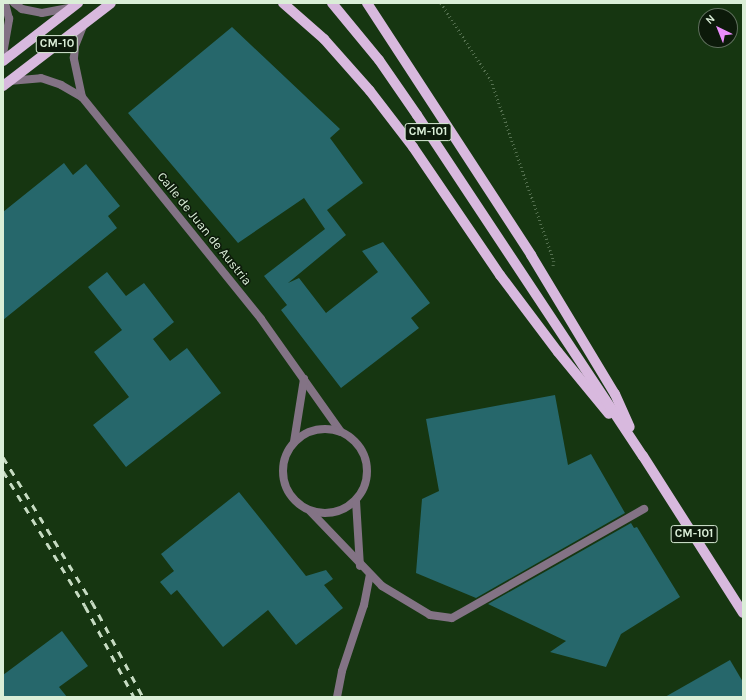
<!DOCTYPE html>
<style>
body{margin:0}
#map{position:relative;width:746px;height:700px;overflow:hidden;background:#163611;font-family:Karla,sans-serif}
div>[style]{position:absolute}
.building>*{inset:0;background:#26676b}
.path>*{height:2.5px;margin-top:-1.25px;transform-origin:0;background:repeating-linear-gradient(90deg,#54704f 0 1px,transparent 0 4px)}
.minor>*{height:8px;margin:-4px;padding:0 4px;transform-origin:4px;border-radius:4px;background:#837385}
.minor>.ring{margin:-4px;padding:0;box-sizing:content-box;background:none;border:8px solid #837385;border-radius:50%}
.primary>*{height:10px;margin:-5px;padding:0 5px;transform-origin:5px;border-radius:5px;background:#d8b9de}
.rail>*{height:3px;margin-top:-1.5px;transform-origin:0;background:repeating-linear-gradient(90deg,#c6dbc2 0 7px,transparent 0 14px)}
span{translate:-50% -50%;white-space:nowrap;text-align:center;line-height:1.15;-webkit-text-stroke:3px #0c1a0a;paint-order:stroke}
.shield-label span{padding:1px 3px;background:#0c1a0a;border:1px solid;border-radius:3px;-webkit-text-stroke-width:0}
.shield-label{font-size:12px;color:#daeed7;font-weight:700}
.street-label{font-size:13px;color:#daeed7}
.frame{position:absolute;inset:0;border:4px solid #daeed7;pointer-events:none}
.north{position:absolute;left:698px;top:8px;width:40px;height:40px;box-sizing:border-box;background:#0c1a0a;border:1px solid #5e6f5c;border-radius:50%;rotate:317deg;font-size:11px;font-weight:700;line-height:16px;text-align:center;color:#daeed7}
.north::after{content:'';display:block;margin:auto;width:14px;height:18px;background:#eb8dfc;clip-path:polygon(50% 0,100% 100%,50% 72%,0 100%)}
</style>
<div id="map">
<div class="building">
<div style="clip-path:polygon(232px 27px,340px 129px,330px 138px,363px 183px,327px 210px,346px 235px,288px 283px,299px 278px,326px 313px,378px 272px,362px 251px,383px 242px,430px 303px,411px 318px,419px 328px,341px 388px,281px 310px,287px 305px,264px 276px,325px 229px,304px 198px,238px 243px,128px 113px)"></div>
<div style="clip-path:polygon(64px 163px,73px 175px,86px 164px,120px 206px,108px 216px,117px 228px,3px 320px,3px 212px)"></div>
<div style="clip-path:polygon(107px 272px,126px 296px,144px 283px,174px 322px,153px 339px,170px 361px,187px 348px,221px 393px,126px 467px,93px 425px,129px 397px,94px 352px,122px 330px,88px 287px)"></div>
<div style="clip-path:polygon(555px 395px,568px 465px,591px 454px,625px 513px,476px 598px,416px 573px,422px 499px,439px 491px,426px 419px)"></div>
<div style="clip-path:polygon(239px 492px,306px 576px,326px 570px,333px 579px,324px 585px,343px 608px,296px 645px,268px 610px,223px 647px,177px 590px,171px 595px,160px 582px,174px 571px,161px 554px)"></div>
<div style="clip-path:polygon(631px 523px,634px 528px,637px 527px,680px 597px,621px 634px,606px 667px,550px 652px,566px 641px,488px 604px)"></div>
<div style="clip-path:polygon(62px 631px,88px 666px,59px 687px,67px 697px,3px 697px,3px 675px)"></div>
<div style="clip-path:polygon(730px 660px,743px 682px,743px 697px,665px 697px)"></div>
</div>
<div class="path">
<div style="left:441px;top:3px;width:92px;rotate:57deg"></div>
<div style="left:491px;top:80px;width:192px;rotate:70.8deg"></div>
<div style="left:554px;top:261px;width:7px;rotate:98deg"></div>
</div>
<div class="minor">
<div style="left:14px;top:3px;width:10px;rotate:37deg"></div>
<div style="left:22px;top:9px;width:20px;rotate:11deg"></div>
<div style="left:42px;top:13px;width:31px;rotate:-11deg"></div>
<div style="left:3px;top:54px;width:36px;rotate:-80deg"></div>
<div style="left:9px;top:19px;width:16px;rotate:-104deg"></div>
<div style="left:9px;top:81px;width:32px;rotate:-5deg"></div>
<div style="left:41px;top:78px;width:21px;rotate:19deg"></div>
<div style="left:61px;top:85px;width:24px;rotate:30deg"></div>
<div style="left:82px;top:97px;width:40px;rotate:-102deg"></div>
<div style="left:74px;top:58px;width:12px;rotate:-85deg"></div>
<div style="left:75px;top:46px;width:24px;rotate:-68deg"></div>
<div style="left:82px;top:97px;width:285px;rotate:51.1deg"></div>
<div style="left:261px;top:319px;width:138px;rotate:54.7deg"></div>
<div class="ring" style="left:283px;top:429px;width:76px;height:76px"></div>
<div style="left:294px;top:442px;width:64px;rotate:-81deg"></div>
<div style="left:356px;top:501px;width:65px;rotate:86.5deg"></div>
<div style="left:310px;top:511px;width:104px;rotate:46.2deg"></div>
<div style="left:382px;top:586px;width:56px;rotate:31.1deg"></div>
<div style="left:430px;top:615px;width:22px;rotate:8deg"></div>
<div style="left:452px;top:618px;width:221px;rotate:-29.6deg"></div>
<div style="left:337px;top:697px;width:26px;rotate:-79deg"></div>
<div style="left:342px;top:671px;width:70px;rotate:-71.6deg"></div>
<div style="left:364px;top:605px;width:31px;rotate:-79deg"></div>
</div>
<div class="primary">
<div style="left:283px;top:3px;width:55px;rotate:41.3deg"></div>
<div style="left:324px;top:39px;width:69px;rotate:48.5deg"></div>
<div style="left:370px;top:91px;width:71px;rotate:52.5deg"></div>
<div style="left:413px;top:147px;width:155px;rotate:55.8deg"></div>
<div style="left:500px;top:275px;width:96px;rotate:53deg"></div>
<div style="left:558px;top:352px;width:80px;rotate:50.6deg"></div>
<div style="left:332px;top:3px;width:74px;rotate:50.5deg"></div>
<div style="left:379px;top:60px;width:67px;rotate:55.4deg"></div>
<div style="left:417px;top:115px;width:409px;rotate:56.5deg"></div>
<div style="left:643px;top:456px;width:186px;rotate:57.5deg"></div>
<div style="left:367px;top:3px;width:301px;rotate:56.9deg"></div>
<div style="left:531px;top:255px;width:162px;rotate:58.9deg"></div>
<div style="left:615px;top:394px;width:36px;rotate:66deg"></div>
<div style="left:3px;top:61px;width:95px;rotate:-37.7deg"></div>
<div style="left:3px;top:86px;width:136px;rotate:-37.5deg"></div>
</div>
<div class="rail">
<div style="left:3px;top:457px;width:170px;rotate:58.5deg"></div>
<div style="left:92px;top:602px;width:108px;rotate:61.8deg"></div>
<div style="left:3px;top:471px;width:158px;rotate:58.7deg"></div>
<div style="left:85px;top:606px;width:103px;rotate:61.7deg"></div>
</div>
<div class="shield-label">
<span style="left:57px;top:44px">CM-10</span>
<span style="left:428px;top:132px">CM-101</span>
<span style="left:694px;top:534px">CM-101</span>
</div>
<div class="street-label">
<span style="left:204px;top:229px;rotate:51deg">Calle de Juan de Austria</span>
</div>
<div class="frame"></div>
<div class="north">N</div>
</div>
